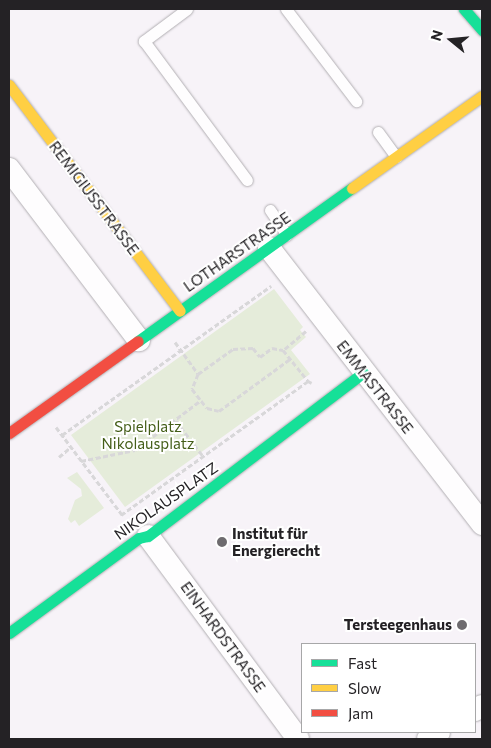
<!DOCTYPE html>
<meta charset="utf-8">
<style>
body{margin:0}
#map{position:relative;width:491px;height:748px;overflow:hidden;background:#f7f3f8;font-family:Commissioner,sans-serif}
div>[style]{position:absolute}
.green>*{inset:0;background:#e5ecda}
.path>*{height:3px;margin-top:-1.5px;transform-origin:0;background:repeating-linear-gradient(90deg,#d8d7d9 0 5px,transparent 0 7.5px)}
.roads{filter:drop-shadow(0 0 1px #b2afb3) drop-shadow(0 0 1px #b2afb3)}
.lane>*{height:11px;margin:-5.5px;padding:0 5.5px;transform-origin:5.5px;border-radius:5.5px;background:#fefdfe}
.street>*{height:22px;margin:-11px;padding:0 11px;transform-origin:11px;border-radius:11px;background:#fefdfe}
.fast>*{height:11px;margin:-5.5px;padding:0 5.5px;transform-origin:5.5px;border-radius:5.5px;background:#16e098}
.slow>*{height:11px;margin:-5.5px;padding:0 5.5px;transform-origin:5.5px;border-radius:5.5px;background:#ffcf43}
.jam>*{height:11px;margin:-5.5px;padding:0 5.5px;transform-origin:5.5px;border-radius:5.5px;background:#f24e42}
.dots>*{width:14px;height:14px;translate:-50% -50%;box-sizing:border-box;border:2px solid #fff;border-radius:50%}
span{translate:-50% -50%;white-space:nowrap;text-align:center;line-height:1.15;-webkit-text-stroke:4px #fff;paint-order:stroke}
.street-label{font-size:15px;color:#242225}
.park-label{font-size:15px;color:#445e18}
.poi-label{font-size:15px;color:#242225;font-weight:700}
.left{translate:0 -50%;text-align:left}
.right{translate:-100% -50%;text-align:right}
.frame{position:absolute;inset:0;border:10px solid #242225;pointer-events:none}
.legend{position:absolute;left:301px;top:643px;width:175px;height:90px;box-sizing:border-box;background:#fff;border:1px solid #a7a7a8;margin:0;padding:6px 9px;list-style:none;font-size:15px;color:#242225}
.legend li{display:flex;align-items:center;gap:10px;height:25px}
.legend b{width:25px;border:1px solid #a7a7a8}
.north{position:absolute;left:426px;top:15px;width:50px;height:50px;-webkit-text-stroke:4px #fff;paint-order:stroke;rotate:287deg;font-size:14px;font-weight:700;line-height:20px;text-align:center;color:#242225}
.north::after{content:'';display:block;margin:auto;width:18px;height:22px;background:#242225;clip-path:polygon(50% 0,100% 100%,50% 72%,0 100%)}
</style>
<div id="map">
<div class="green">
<div style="clip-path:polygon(274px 289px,303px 327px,300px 330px,306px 337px,291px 350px,310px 374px,125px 507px,71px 435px)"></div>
<div style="clip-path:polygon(77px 472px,104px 508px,79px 526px,75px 520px,71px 523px,68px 519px,75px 500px,82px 496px,81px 489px,67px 478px)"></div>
</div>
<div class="path">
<div style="left:306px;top:331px;width:30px;rotate:140deg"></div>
<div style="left:283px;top:350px;width:40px;rotate:51deg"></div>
<div style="left:175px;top:342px;width:39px;rotate:54deg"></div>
<div style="left:198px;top:374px;width:16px;rotate:112deg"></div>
<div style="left:192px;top:389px;width:24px;rotate:52deg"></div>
<div style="left:207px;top:408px;width:12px;rotate:14deg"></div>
<div style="left:219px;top:411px;width:88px;rotate:-36.2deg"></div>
<div style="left:198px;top:374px;width:43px;rotate:-35.5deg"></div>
<div style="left:233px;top:349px;width:20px;rotate:-3deg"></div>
<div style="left:253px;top:348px;width:11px;rotate:52deg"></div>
<div style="left:260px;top:357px;width:15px;rotate:-37deg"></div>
<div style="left:272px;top:348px;width:11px;rotate:10deg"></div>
<div style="left:176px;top:421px;width:44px;rotate:52.4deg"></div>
<div style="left:56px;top:427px;width:111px;rotate:53deg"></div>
<div style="left:62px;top:435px;width:257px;rotate:-35.5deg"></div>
<div style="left:59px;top:457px;width:16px;rotate:-40deg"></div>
<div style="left:81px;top:461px;width:55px;rotate:-11.5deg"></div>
<div style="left:135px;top:450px;width:83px;rotate:-37.1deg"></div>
<div style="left:121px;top:515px;width:230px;rotate:-35.6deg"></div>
<div style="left:308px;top:381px;width:4px;rotate:27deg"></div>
</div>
<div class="roads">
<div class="lane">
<div style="left:187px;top:9px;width:54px;rotate:143.3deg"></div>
<div style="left:144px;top:41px;width:173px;rotate:53.5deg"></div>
<div style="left:286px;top:9px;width:116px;rotate:52.7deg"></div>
<div style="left:378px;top:132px;width:31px;rotate:54deg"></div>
<div style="left:270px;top:210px;width:30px;rotate:56deg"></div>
</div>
<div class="street">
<div style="left:9px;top:169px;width:215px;rotate:52.8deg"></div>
<div style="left:269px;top:248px;width:349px;rotate:52.3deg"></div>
<div style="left:148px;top:536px;width:252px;rotate:53.5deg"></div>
<div style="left:475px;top:710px;width:8px;rotate:-30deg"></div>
<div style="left:428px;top:739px;width:13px;rotate:-32deg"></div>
</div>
<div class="fast">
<div style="left:464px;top:9px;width:28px;rotate:49deg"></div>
<div style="left:138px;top:341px;width:263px;rotate:-35.6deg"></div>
<div style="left:9px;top:633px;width:161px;rotate:-36.2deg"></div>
<div style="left:139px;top:538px;width:9px;rotate:-13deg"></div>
<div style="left:148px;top:536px;width:270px;rotate:-37.2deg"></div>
</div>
<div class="slow">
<div style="left:9px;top:85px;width:283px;rotate:52.9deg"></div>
<div style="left:352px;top:188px;width:159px;rotate:-35.3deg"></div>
</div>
<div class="jam">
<div style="left:9px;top:433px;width:158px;rotate:-35.5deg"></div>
</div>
</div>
<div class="dots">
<div style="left:222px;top:542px;background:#6e6b6f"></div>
<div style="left:462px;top:625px;background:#6e6b6f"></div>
</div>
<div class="street-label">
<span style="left:94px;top:198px;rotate:53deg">REMIGIUSSTRASSE</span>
<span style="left:237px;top:252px;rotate:-35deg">LOTHARSTRASSE</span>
<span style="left:375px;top:387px;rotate:52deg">EMMASTRASSE</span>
<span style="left:166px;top:501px;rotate:-35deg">NIKOLAUSPLATZ</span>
<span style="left:223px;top:637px;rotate:54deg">EINHARDSTRASSE</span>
</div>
<div class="park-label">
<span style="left:148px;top:435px">Spielplatz<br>Nikolausplatz</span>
</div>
<div class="poi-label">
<span class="left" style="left:232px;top:542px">Institut für<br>Energierecht</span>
<span class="right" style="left:452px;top:625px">Tersteegenhaus</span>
</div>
<div class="frame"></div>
<ul class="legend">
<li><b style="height:6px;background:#16e098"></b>Fast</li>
<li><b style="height:6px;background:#ffcf43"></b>Slow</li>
<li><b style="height:6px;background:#f24e42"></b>Jam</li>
</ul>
<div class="north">N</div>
</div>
